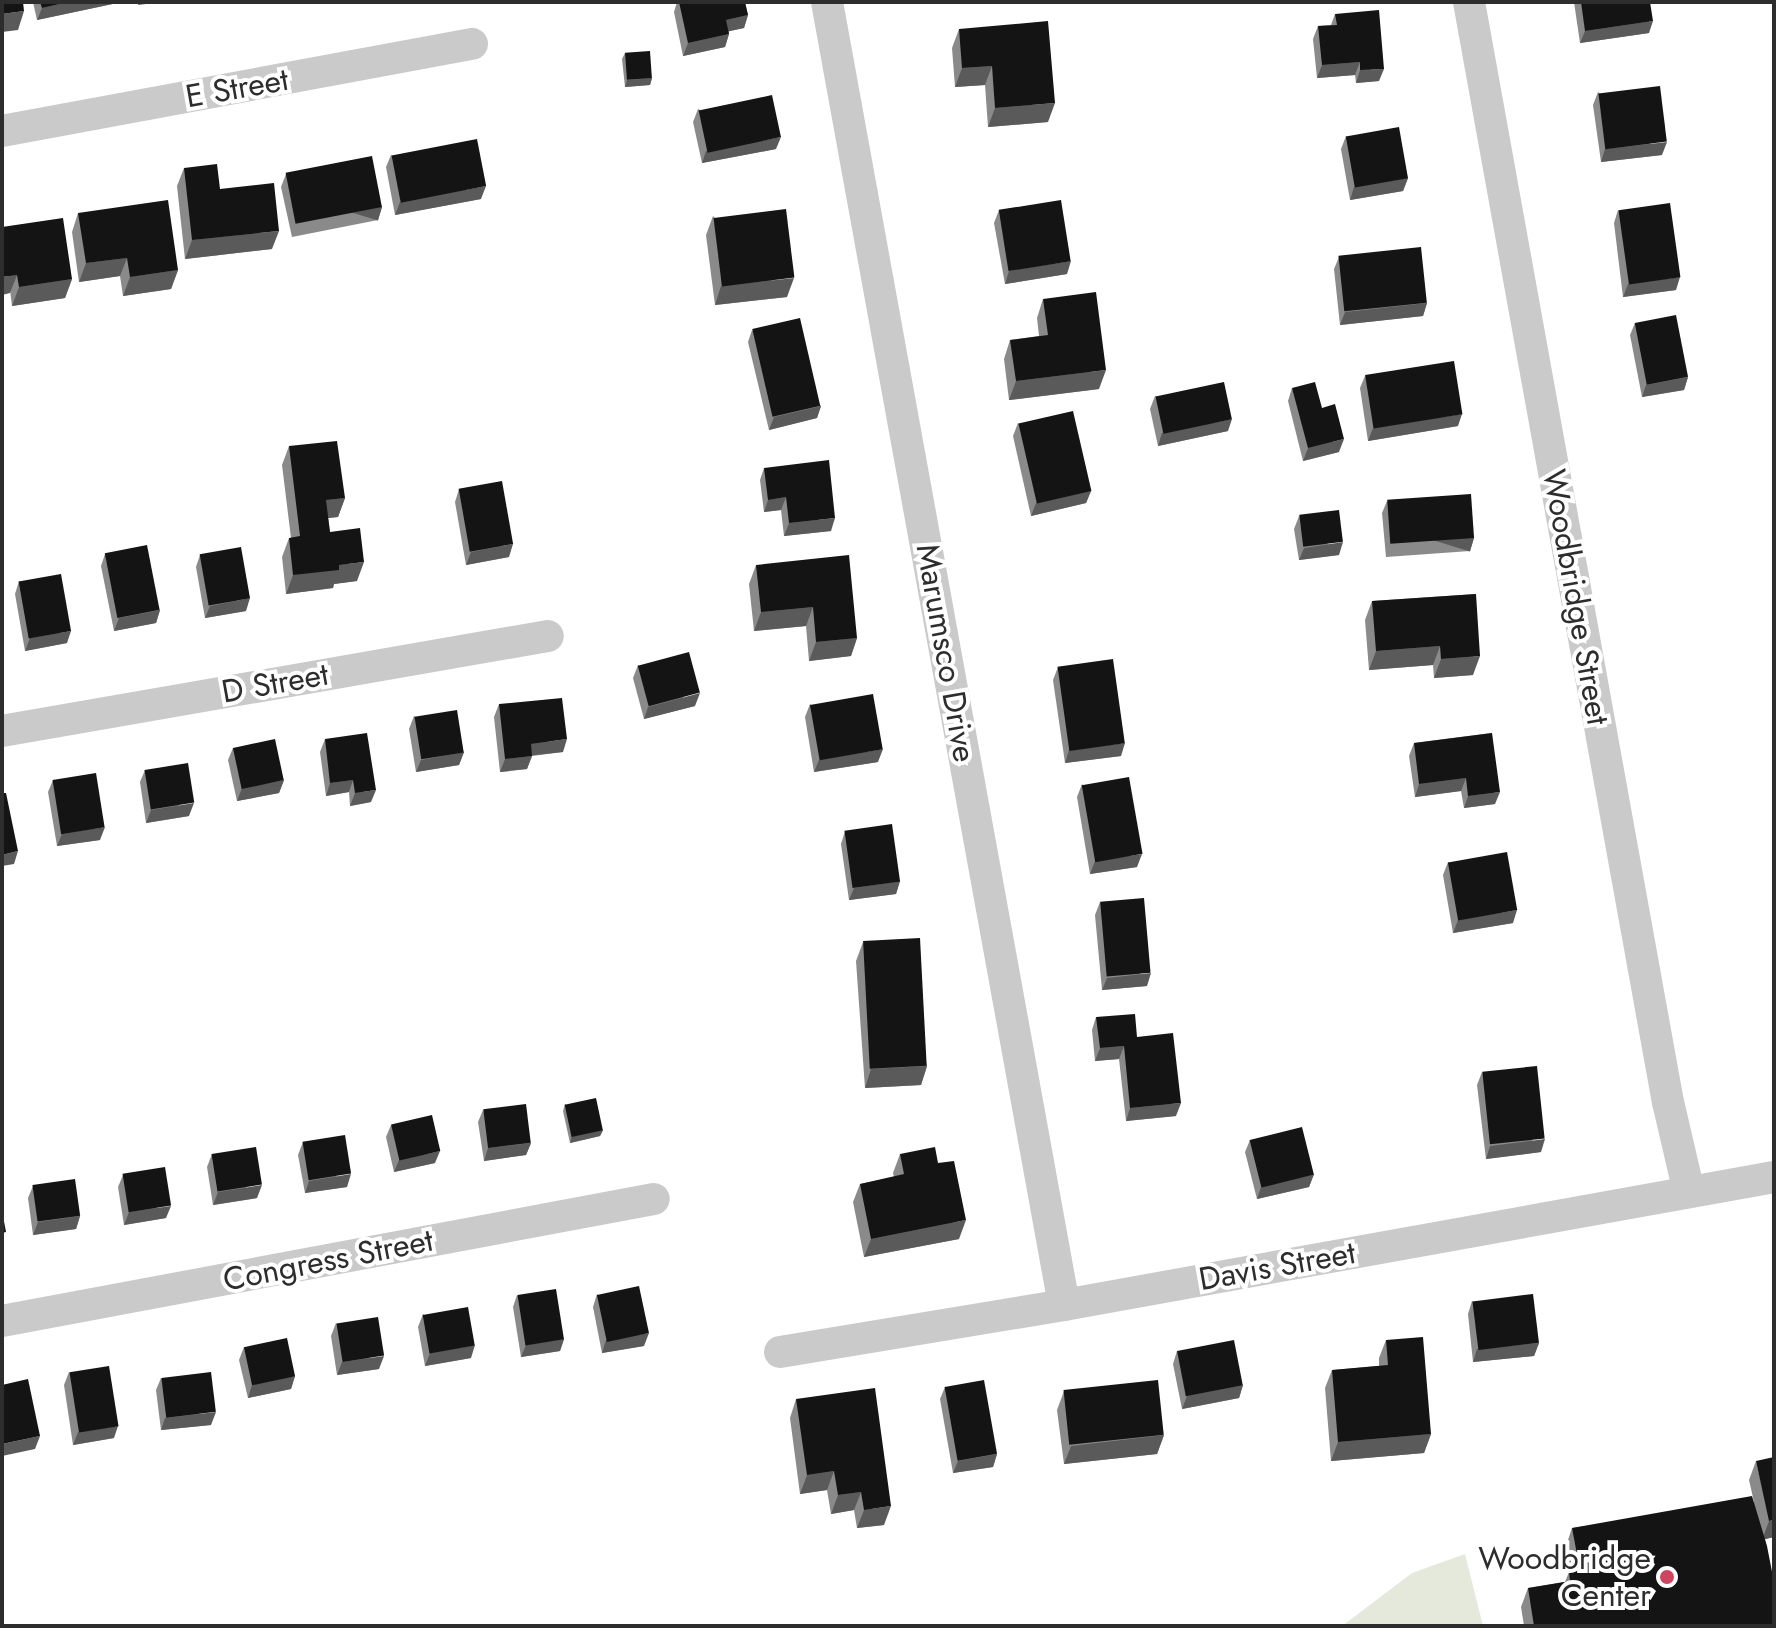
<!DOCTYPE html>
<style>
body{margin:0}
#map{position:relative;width:1776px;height:1628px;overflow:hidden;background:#fff;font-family:Jost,sans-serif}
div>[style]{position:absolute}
.green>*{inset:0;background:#e4e9dc}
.minor>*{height:32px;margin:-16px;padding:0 16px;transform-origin:16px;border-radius:16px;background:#cacaca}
.wall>*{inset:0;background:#8a8a8a}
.shaded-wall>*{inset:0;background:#5a5a5a;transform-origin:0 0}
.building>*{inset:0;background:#141414;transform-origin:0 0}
.dots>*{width:22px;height:22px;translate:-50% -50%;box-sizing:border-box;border:4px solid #fff;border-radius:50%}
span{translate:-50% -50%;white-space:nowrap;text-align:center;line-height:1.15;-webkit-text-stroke:8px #fff;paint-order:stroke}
.street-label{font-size:32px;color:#2d2d2d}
.poi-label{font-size:32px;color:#2d2d2d}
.right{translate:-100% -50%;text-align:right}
.frame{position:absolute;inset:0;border:4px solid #2d2d2d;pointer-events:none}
</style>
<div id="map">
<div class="green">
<div style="clip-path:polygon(1465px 1554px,1483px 1626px,1342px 1626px,1412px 1573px)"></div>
</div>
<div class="minor">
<div style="left:827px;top:2px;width:1324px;rotate:79.69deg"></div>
<div style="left:1469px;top:2px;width:1118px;rotate:79.75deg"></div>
<div style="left:1668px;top:1102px;width:92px;rotate:76.9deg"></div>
<div style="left:2px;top:131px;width:478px;rotate:-10.5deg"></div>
<div style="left:2px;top:731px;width:554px;rotate:-9.87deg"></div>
<div style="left:2px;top:1321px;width:663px;rotate:-10.6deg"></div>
<div style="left:780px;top:1352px;width:288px;rotate:-9.4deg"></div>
<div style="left:1064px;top:1305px;width:721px;rotate:-10.22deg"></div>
</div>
<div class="wall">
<div style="clip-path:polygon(33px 2px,122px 2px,37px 20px)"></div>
<div style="clip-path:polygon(677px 2px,745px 2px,748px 15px,744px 28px,729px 31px,729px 34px,725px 47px,683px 56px,674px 12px)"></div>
<div style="clip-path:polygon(1574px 2px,1650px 2px,1649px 33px,1580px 43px)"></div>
<div style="clip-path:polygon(1335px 14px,1379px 81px,1356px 83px,1355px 75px,1317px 78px,1313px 39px,1318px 26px,1331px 25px)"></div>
<div style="clip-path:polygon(959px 29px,1048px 122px,988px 127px,985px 85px,955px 87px,952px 48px)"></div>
<div style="clip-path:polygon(625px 53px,652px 78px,650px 85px,625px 87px,622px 59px)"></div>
<div style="clip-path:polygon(1598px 92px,1662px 155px,1601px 162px,1593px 105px)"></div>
<div style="clip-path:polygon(698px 109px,776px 149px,702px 163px,693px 122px)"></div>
<div style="clip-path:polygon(1346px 136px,1408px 178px,1403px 191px,1350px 200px,1341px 149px)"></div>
<div style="clip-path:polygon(391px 155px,481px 199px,395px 215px,386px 167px)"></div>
<div style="clip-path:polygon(184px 168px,220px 189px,272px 249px,185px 259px,177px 186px)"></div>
<div style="clip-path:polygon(286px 174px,382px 207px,378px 220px,292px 237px,281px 187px)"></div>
<div style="clip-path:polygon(999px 210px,1067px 274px,1005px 284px,994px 223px)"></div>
<div style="clip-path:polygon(1618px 210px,1676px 290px,1623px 297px,1614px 223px)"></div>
<div style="clip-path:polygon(78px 213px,178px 270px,171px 289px,123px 296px,120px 276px,79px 282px,72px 232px)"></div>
<div style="clip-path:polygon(713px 216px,787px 297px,715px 305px,706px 235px)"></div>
<div style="clip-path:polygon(2px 227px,72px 279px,65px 298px,12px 306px)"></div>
<div style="clip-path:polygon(1339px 257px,1427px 303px,1423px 316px,1340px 325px,1334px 269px)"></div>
<div style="clip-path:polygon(1043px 299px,1099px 389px,1009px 400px,1004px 359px,1010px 340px,1039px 336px,1037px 318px)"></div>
<div style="clip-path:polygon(1635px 323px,1688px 377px,1684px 390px,1642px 397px,1630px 335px)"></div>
<div style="clip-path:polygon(752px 330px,821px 406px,817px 418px,769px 430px,748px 342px)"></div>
<div style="clip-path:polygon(1365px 376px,1458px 426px,1368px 441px,1360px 388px)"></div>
<div style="clip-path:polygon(1292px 388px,1339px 452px,1303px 461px,1288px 401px)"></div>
<div style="clip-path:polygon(1155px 396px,1228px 431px,1158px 446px,1150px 409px)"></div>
<div style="clip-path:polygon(1018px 423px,1091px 491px,1086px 503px,1031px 516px,1013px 436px)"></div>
<div style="clip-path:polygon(289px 446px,345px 498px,338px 517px,328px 518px,330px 532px,357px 581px,334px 584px,333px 588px,286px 594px,282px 557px,289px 538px,291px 538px,282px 465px)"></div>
<div style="clip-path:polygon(764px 468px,831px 531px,784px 536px,781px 510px,764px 512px,760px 480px)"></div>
<div style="clip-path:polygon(459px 489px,509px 557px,466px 565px,455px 502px)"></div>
<div style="clip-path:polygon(1387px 501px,1474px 538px,1470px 551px,1386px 557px,1382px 513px)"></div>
<div style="clip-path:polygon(1299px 516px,1339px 555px,1299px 560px,1294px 529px)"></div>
<div style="clip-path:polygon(105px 554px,160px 610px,156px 623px,114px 631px,101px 566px)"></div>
<div style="clip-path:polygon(200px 555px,246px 611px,205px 618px,196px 567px)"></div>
<div style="clip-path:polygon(756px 565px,857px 638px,851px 656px,809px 661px,806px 626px,754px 631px,749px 584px)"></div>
<div style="clip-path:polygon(19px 581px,67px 643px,25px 651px,15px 594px)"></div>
<div style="clip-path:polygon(1476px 594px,1473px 675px,1434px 678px,1433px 665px,1369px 670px,1365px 620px,1372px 601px)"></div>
<div style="clip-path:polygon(638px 665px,695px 706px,644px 719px,633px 678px)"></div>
<div style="clip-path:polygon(1058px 667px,1121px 756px,1065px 763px,1053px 680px)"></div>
<div style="clip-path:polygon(499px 704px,563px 752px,532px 756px,527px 769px,500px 772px,494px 717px)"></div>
<div style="clip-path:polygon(810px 704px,878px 762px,814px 772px,805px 717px)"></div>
<div style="clip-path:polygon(414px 716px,464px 752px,459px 765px,416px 772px,409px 729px)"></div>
<div style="clip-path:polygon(1492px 733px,1495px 804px,1464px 808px,1461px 791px,1415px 797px,1409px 756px,1414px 743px)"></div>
<div style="clip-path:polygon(325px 739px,371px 802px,350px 806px,349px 792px,326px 796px,320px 752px)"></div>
<div style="clip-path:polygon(233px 748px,284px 780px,279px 793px,237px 801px,228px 760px)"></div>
<div style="clip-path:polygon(145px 770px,189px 816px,146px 823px,140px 782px)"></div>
<div style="clip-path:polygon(53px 780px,100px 840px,57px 846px,48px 792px)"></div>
<div style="clip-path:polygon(1082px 784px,1137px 867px,1090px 874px,1077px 797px)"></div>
<div style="clip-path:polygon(845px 831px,900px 881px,896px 894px,849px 900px,841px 844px)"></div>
<div style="clip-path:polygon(1448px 862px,1513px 923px,1453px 933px,1443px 875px)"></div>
<div style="clip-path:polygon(1100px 902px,1147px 986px,1102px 990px,1095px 915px)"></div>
<div style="clip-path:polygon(863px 942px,927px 1066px,921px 1085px,865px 1088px,856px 961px)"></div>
<div style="clip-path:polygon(1096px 1017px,1137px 1037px,1176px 1116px,1126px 1121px,1119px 1059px,1095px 1061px,1092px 1030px)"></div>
<div style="clip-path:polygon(1482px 1072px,1541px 1152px,1486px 1159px,1477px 1085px)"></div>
<div style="clip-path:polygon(565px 1104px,603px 1130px,600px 1136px,570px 1143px,563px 1111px)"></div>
<div style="clip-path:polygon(483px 1110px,531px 1143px,526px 1155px,484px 1161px,478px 1122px)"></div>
<div style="clip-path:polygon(391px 1125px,435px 1163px,394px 1172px,386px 1137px)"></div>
<div style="clip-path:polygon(1250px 1140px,1314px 1174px,1309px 1187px,1257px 1199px,1245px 1152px)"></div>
<div style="clip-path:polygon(303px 1142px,347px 1187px,305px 1193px,298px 1155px)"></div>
<div style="clip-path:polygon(212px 1154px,257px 1198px,213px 1205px,207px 1167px)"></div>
<div style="clip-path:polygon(900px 1154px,938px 1163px,959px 1239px,864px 1257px,853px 1202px,860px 1184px,894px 1177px,893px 1173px)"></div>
<div style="clip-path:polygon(123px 1175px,166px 1218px,124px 1225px,118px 1187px)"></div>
<div style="clip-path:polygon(33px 1186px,80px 1216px,76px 1229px,33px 1235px,28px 1198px)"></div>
<div style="clip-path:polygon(597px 1294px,644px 1346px,602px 1353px,593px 1307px)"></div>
<div style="clip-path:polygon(517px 1295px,564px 1339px,560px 1351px,521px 1357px,513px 1307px)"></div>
<div style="clip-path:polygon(1472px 1301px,1539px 1343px,1534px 1356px,1473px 1362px,1468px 1314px)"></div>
<div style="clip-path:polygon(423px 1314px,471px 1358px,425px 1366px,418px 1327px)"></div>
<div style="clip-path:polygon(336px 1323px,379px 1369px,337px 1375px,331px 1336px)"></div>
<div style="clip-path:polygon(1386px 1340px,1431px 1434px,1424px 1453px,1331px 1461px,1325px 1388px,1332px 1370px,1379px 1366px,1379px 1358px)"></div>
<div style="clip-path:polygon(244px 1347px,295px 1376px,291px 1389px,248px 1398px,239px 1360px)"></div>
<div style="clip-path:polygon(1177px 1351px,1243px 1385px,1239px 1398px,1182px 1409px,1173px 1364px)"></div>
<div style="clip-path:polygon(69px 1372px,114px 1438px,73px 1445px,64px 1385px)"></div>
<div style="clip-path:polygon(161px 1378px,211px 1425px,161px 1430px,156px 1390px)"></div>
<div style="clip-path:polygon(945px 1387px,997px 1454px,993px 1467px,953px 1473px,940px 1399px)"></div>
<div style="clip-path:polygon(1064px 1391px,1164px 1435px,1157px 1454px,1064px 1464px,1057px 1410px)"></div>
<div style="clip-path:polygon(796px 1399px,884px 1525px,857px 1528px,854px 1510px,831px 1514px,827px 1490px,800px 1494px,790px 1418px)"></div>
<div style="clip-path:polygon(1756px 1461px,1774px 1537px,1765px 1539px,1774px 1626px,1524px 1626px,1521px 1607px,1528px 1588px,1565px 1582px,1569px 1572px,1570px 1571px,1566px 1546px,1572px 1528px,1754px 1502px,1749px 1480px)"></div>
</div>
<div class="shaded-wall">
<div style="clip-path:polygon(68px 2px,122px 2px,37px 20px,42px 8px)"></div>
<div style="clip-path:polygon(139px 2px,162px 2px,138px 5px)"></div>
<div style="clip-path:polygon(24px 11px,18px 30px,2px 32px,2px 14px)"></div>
<div style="clip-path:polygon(748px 15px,744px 28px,721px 33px,726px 20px)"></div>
<div style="clip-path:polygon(1653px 21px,1649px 33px,1580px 43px,1585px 31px)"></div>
<div style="clip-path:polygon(729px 34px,725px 47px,683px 56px,688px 43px)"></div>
<div style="clip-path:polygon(1360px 62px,1355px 75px,1317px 78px,1322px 65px)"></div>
<div style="clip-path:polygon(992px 66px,985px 85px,955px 87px,962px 68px)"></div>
<div style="clip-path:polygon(1384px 69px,1379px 81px,1356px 83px,1360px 70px)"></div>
<div style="clip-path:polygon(652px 78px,650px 85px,625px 87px,627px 80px)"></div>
<div style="clip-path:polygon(1055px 103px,1048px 122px,988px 127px,995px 108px)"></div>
<div style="clip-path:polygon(781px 137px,776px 149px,702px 163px,706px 151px)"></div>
<div style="clip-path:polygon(1667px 142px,1662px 155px,1601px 162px,1605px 149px)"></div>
<div style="clip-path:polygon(1408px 178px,1403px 191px,1350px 200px,1354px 187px)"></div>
<div style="clip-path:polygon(486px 186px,481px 199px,395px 215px,400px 202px)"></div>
<div style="left:382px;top:207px;width:14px;height:88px;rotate:107deg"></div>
<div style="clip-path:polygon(279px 231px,272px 249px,185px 259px,192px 240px)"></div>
<div style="clip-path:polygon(127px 258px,120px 276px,79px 282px,86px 263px)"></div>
<div style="clip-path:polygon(1071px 261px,1067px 274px,1005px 284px,1009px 271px)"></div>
<div style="clip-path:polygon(178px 270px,171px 289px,123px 296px,130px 277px)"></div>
<div style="clip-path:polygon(17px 275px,10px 293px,2px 295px,2px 277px)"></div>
<div style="clip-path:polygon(1680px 277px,1676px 290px,1623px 297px,1628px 284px)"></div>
<div style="clip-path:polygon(794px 278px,787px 297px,715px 305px,721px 286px)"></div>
<div style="clip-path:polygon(72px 279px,65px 298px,12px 306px,19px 287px)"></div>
<div style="clip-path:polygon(1427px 303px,1423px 316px,1340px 325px,1345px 312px)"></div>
<div style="clip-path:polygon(1106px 370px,1099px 389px,1009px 400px,1016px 381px)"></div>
<div style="clip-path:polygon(1688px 377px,1684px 390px,1642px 397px,1646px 385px)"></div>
<div style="clip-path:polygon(821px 406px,817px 418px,769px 430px,774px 417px)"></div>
<div style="clip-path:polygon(1462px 414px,1458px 426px,1368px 441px,1373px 428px)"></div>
<div style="clip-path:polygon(1232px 419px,1228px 431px,1158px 446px,1162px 433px)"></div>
<div style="clip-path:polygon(1344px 439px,1339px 452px,1303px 461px,1308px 448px)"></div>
<div style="clip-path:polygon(1091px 491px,1086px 503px,1031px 516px,1036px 503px)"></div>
<div style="clip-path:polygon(786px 497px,781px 510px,764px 512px,768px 500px)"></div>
<div style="clip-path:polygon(345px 498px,338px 517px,319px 519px,326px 500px)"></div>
<div style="clip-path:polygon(835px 518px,831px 531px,784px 536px,789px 523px)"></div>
<div style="left:1474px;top:538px;width:14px;height:84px;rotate:107deg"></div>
<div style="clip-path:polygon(1343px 542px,1339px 555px,1299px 560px,1304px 548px)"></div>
<div style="clip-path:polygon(513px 544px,509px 557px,466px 565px,471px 552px)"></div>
<div style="clip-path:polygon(364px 562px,357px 581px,334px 584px,333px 588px,286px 594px,293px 575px,339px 565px)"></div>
<div style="clip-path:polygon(250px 598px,246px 611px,205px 618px,210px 606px)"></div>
<div style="clip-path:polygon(813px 607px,806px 626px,754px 631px,761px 612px)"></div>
<div style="clip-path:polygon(160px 610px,156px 623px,114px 631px,119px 618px)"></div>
<div style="clip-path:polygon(71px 631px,67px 643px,25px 651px,30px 638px)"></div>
<div style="clip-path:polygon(857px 638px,851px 656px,809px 661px,816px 642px)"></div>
<div style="clip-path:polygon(1440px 646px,1433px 665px,1369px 670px,1376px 651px)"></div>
<div style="clip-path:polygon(1480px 656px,1473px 675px,1434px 678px,1441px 659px)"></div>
<div style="clip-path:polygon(700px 693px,695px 706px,644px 719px,648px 707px)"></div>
<div style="clip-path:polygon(567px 739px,563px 752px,526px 756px,531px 744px)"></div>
<div style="clip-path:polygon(1125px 743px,1121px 756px,1065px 763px,1069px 750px)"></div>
<div style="clip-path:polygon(883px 749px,878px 762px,814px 772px,819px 760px)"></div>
<div style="clip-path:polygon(464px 752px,459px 765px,416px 772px,421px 760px)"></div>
<div style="clip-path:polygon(532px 756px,527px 769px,500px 772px,505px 759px)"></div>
<div style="clip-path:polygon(1466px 778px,1461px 791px,1415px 797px,1419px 784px)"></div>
<div style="clip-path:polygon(284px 780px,279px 793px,237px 801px,242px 788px)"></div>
<div style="clip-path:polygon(353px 780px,349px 792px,326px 796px,330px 783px)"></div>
<div style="clip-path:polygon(376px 790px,371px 802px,350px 806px,355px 793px)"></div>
<div style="clip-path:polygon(1500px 792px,1495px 804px,1464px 808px,1468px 796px)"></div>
<div style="clip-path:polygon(194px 803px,189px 816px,146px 823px,151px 810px)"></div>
<div style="clip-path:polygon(105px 827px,100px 840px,57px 846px,62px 834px)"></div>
<div style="clip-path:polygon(18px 851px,14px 864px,2px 866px,2px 855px)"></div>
<div style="clip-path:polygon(1142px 854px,1137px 867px,1090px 874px,1095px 861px)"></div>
<div style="clip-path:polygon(900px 881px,896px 894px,849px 900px,854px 888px)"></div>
<div style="clip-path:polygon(1517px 910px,1513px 923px,1453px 933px,1458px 920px)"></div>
<div style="clip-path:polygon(1151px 973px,1147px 986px,1102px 990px,1107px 978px)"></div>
<div style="clip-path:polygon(1124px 1046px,1119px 1059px,1095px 1061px,1100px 1048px)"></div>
<div style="clip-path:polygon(927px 1066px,921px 1085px,865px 1088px,871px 1069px)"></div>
<div style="clip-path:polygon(1181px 1103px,1176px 1116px,1126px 1121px,1130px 1108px)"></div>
<div style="clip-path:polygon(603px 1130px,600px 1136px,570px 1143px,572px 1136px)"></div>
<div style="clip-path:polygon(1545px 1139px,1541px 1152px,1486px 1159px,1490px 1146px)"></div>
<div style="clip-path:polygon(531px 1143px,526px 1155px,484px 1161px,488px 1148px)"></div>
<div style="clip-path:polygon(440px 1151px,435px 1163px,394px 1172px,399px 1160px)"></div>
<div style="clip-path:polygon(351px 1174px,347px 1187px,305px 1193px,309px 1181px)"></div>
<div style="clip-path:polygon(1314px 1174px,1309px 1187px,1257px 1199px,1261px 1187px)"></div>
<div style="clip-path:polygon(262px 1185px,257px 1198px,213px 1205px,218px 1192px)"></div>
<div style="clip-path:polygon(171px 1206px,166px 1218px,124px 1225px,129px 1212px)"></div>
<div style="clip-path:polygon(80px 1216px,76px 1229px,33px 1235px,38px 1222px)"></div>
<div style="clip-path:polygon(966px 1220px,959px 1239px,864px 1257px,871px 1239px)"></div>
<div style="clip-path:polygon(649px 1333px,644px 1346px,602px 1353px,606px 1340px)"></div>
<div style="clip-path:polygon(564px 1339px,560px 1351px,521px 1357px,526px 1345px)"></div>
<div style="clip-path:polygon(1539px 1343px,1534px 1356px,1473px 1362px,1477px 1349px)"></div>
<div style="clip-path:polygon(475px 1345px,471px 1358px,425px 1366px,430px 1353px)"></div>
<div style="clip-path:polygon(384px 1356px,379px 1369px,337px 1375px,342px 1362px)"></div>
<div style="clip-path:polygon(295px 1376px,291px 1389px,248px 1398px,252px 1385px)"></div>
<div style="clip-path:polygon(1243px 1385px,1239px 1398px,1182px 1409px,1187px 1396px)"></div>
<div style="clip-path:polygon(216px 1412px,211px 1425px,161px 1430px,165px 1418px)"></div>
<div style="clip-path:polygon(118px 1426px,114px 1438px,73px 1445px,78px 1432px)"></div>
<div style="clip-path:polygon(1431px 1434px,1424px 1453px,1331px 1461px,1338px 1442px)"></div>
<div style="clip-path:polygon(1164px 1435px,1157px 1454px,1064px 1464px,1071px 1446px)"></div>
<div style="clip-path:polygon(40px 1436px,35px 1449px,2px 1456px,2px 1444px)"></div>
<div style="clip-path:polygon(997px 1454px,993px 1467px,953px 1473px,958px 1461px)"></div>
<div style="clip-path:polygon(834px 1471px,827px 1490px,800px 1494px,807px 1475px)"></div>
<div style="clip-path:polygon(861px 1492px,854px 1510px,831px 1514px,838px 1495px)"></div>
<div style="clip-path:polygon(891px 1506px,884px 1525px,857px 1528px,864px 1510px)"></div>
<div style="clip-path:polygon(1774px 1520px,1774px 1537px,1762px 1540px,1769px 1521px)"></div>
</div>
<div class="building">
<div style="clip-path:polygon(2px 2px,23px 2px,24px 11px,2px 14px)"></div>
<div style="clip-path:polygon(40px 2px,68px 2px,42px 8px)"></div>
<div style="clip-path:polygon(679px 2px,745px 2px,748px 15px,726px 20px,729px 34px,688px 43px)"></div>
<div style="clip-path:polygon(1581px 2px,1650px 2px,1653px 21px,1585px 31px)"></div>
<div style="clip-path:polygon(1379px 10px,1384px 69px,1360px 70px,1360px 62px,1322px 65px,1318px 26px,1337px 25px,1335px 14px)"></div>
<div style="clip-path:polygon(1048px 21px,1055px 103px,995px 108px,992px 66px,962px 68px,959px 29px)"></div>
<div style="left:650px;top:51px;width:27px;height:25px;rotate:86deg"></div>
<div style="left:1660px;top:86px;width:56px;height:62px;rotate:83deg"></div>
<div style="left:772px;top:95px;width:43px;height:75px;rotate:78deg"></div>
<div style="left:1399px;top:127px;width:52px;height:54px;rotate:80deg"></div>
<div style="left:477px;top:139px;width:48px;height:87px;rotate:79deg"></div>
<div style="left:372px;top:156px;width:52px;height:88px;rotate:79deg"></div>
<div style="clip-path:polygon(217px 164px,220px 189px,274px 183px,279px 231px,192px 240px,184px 168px)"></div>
<div style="clip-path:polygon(168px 200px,178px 270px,130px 277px,127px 258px,86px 263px,78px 213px)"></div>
<div style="left:1061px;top:200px;width:62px;height:63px;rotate:81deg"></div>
<div style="left:1670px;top:203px;width:75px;height:52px;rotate:82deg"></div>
<div style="left:786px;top:209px;width:69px;height:73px;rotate:83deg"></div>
<div style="clip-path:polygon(63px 218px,72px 279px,19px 287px,17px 275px,2px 277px,2px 227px)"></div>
<div style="left:1421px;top:247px;width:56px;height:83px;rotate:84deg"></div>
<div style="clip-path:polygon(1096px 292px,1106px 370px,1016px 381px,1010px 340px,1048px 335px,1043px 299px)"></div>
<div style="left:1676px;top:315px;width:63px;height:42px;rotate:79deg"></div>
<div style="left:800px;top:318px;width:90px;height:49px;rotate:77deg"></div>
<div style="left:1454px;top:361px;width:54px;height:90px;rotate:81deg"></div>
<div style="left:1224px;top:382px;width:38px;height:70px;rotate:78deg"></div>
<div style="clip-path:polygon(1315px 382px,1322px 408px,1335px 404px,1344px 439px,1308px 448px,1292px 388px)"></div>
<div style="left:1073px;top:411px;width:82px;height:56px;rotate:77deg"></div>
<div style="clip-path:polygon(337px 441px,345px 498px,326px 500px,330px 532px,360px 528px,364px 562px,339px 565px,339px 570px,293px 575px,289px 538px,300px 536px,289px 446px)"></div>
<div style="clip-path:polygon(829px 460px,835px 518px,789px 523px,786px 497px,768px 500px,764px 468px)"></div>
<div style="left:502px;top:481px;width:64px;height:44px;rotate:80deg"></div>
<div style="left:1471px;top:494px;width:44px;height:84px;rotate:86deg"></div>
<div style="left:1339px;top:510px;width:32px;height:40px;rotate:83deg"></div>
<div style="left:147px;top:545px;width:66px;height:43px;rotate:79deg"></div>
<div style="left:241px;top:547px;width:52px;height:42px;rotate:80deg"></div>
<div style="clip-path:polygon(849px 555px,857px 638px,816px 642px,813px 607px,761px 612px,756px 565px)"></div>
<div style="left:61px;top:574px;width:58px;height:43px;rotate:80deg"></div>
<div style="clip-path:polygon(1476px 594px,1480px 656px,1441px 659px,1440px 646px,1376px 651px,1372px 601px)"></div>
<div style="left:689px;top:652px;width:42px;height:53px;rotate:75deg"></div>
<div style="left:1113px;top:659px;width:85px;height:56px;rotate:82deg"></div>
<div style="left:873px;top:694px;width:56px;height:64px;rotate:80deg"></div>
<div style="clip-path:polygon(562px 698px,567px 739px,531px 744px,532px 756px,505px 759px,499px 704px)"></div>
<div style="left:457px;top:710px;width:43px;height:43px;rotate:81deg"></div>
<div style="clip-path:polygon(367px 733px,376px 790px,355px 793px,353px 780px,330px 783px,325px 739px)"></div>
<div style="clip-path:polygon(1492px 733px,1500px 792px,1468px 796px,1466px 778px,1419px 784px,1414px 743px)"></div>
<div style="left:275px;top:739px;width:42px;height:43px;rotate:78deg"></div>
<div style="left:188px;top:763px;width:40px;height:44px;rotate:81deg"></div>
<div style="left:96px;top:773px;width:55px;height:44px;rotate:81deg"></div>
<div style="left:1129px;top:777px;width:78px;height:48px;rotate:80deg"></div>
<div style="clip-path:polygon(2px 793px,6px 793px,18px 851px,2px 855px)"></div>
<div style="left:892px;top:824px;width:58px;height:48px;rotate:82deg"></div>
<div style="left:1507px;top:852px;width:59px;height:60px;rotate:80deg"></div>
<div style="left:1144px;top:898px;width:75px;height:44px;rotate:85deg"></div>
<div style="left:920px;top:938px;width:128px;height:57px;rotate:87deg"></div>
<div style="clip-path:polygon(1135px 1014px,1137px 1037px,1173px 1033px,1181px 1103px,1130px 1108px,1124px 1046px,1100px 1048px,1096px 1017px)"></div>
<div style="left:1537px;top:1066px;width:73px;height:55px;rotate:84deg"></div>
<div style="left:596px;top:1098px;width:33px;height:32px;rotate:78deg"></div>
<div style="left:526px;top:1104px;width:39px;height:43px;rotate:83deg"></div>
<div style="left:432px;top:1115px;width:37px;height:42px;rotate:77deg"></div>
<div style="left:1302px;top:1127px;width:49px;height:54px;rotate:76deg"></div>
<div style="left:345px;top:1135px;width:39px;height:43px;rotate:81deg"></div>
<div style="left:256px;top:1147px;width:38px;height:45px;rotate:81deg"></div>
<div style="clip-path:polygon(935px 1147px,938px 1163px,954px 1161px,966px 1220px,871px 1239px,860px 1184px,904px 1174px,900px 1154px)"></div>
<div style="left:165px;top:1167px;width:39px;height:43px;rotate:81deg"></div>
<div style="left:75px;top:1179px;width:37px;height:43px;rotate:82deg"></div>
<div style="clip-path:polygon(2px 1211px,6px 1232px,2px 1233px)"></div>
<div style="left:639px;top:1286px;width:48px;height:43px;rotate:78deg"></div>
<div style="left:556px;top:1289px;width:51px;height:39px;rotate:81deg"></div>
<div style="left:1533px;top:1294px;width:49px;height:61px;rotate:83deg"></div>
<div style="left:468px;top:1307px;width:39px;height:46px;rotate:80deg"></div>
<div style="left:378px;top:1317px;width:39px;height:42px;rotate:81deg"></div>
<div style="clip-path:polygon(1423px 1337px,1431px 1434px,1338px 1442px,1332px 1370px,1388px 1365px,1386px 1340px)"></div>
<div style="left:287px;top:1338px;width:39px;height:44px;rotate:78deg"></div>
<div style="left:1234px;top:1340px;width:46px;height:58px;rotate:79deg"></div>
<div style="left:109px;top:1366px;width:61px;height:40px;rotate:81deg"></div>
<div style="left:211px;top:1372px;width:40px;height:50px;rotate:83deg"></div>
<div style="clip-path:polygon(28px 1379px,40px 1436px,2px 1444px,2px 1385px)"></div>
<div style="left:984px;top:1380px;width:75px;height:40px;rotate:80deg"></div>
<div style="left:1158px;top:1380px;width:55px;height:95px;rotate:84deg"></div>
<div style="clip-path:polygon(875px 1388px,891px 1506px,864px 1510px,861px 1492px,838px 1495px,834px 1471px,807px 1475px,796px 1399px)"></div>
<div style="clip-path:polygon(1774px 1457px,1774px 1520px,1769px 1521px,1756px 1461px)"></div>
<div style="clip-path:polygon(1752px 1496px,1767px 1546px,1774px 1582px,1774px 1626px,1534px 1626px,1528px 1588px,1570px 1581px,1569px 1572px,1580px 1570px,1572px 1528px)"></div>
</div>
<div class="dots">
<div style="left:1667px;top:1577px;background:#cf445e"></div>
</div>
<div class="street-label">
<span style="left:237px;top:88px;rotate:-10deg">E Street</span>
<span style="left:1576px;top:597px;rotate:80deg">Woodbridge Street</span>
<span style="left:946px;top:653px;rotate:80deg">Marumsco Drive</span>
<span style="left:275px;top:683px;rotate:-10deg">D Street</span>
<span style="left:328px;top:1260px;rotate:-11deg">Congress Street</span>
<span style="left:1277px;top:1266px;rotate:-10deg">Davis Street</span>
</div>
<div class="poi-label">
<span class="right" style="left:1651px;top:1577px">Woodbridge<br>Center</span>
</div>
<div class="frame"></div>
</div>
